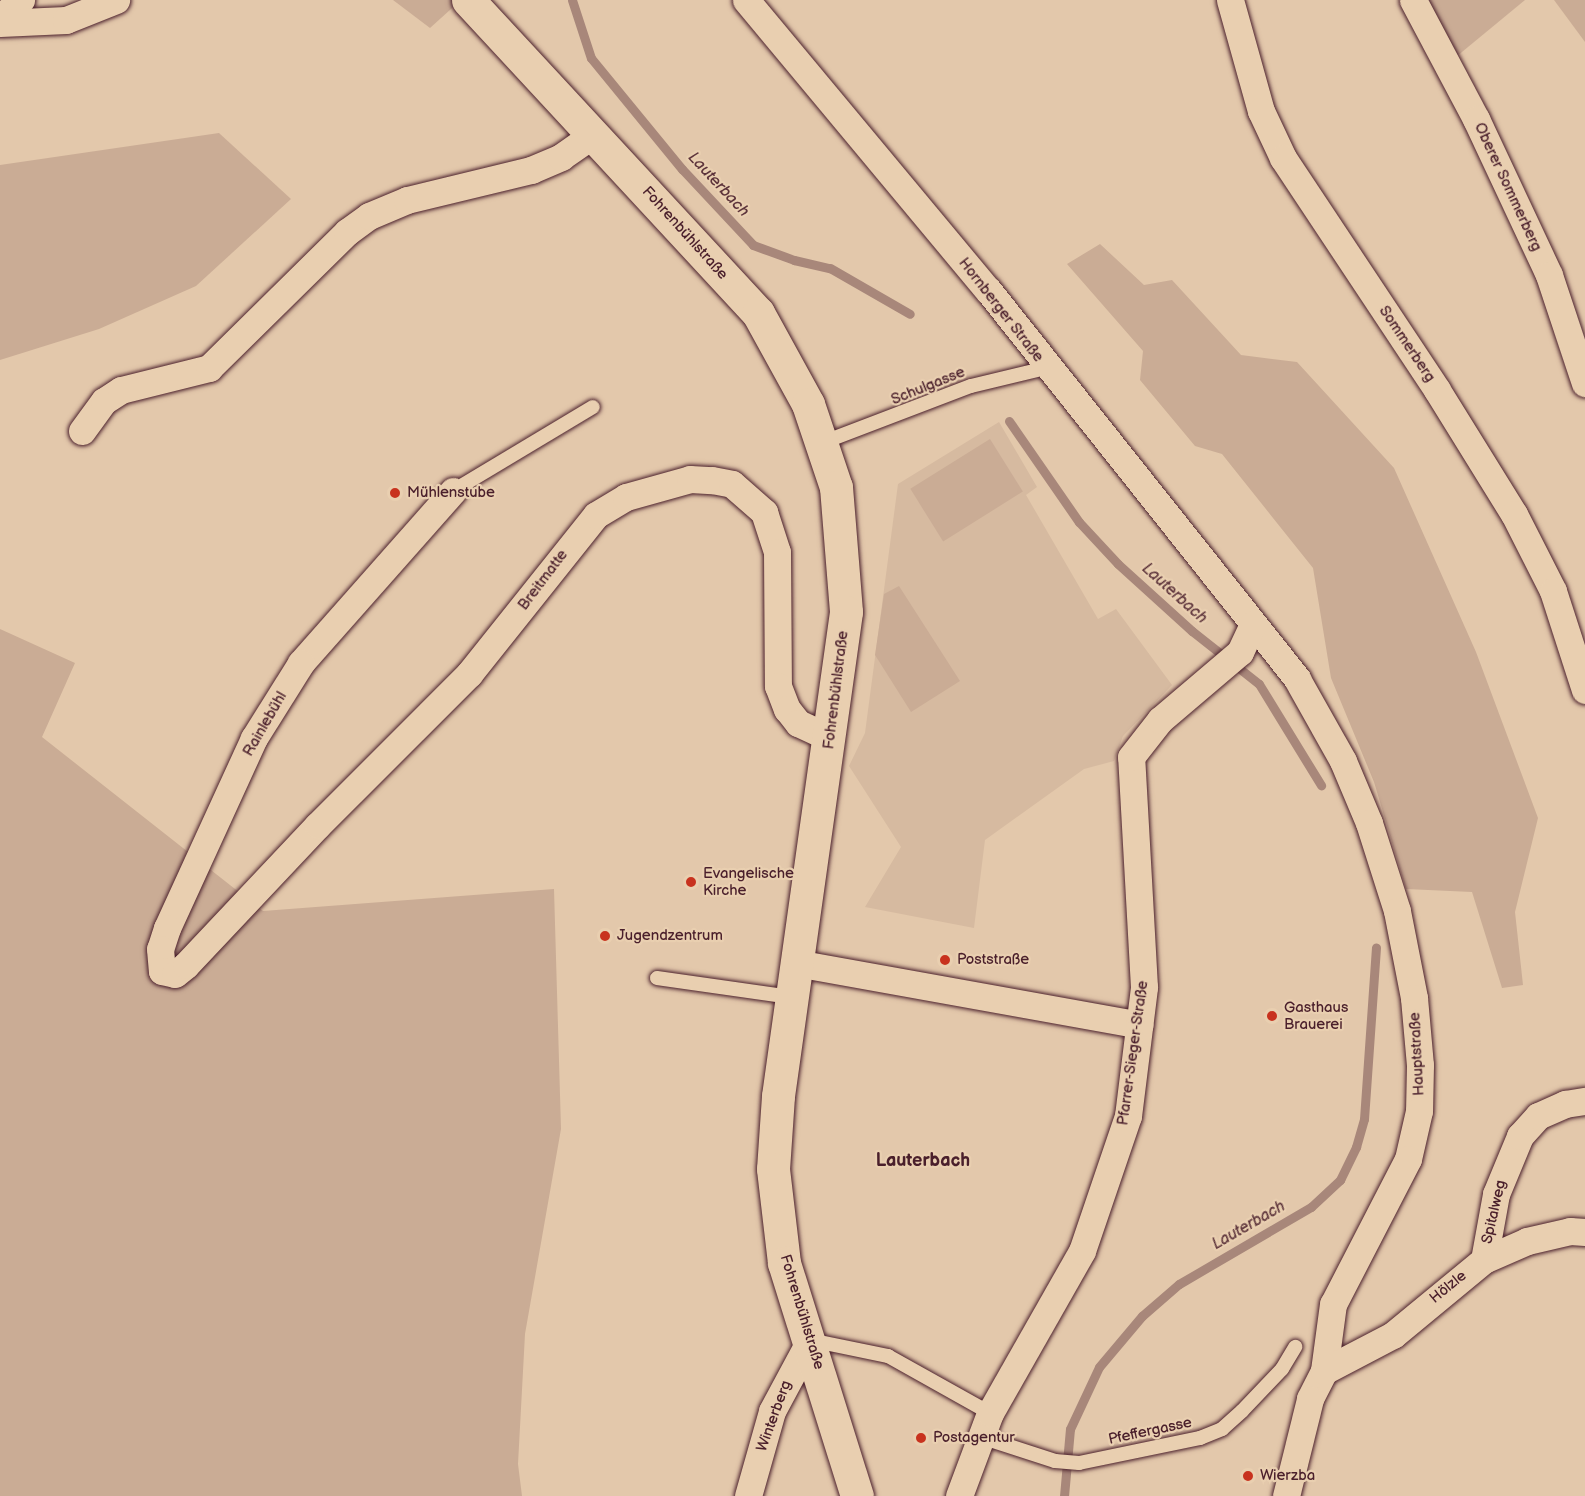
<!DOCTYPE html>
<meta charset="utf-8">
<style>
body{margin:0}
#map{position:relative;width:1585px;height:1496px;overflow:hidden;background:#e3c8ab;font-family:"Balsamiq Sans",sans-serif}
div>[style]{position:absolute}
.built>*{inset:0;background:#d6baa0}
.green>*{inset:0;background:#caac95;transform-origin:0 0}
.stream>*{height:9px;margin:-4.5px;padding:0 4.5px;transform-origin:4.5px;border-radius:4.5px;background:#a8877a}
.roads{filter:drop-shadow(0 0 2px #4a1f2b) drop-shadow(0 0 2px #4a1f2b)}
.service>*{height:14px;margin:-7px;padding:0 7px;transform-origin:7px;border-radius:7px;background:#e9cfb0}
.minor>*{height:27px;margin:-13.5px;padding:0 13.5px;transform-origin:13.5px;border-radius:13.5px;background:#e9cfb0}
.secondary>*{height:33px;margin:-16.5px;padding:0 16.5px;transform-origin:16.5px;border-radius:16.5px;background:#e9cfb0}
.dots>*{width:16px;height:16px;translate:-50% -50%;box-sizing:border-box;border:3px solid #e9cfb0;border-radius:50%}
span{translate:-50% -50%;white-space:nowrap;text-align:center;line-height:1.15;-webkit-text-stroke:4.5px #e9cfb0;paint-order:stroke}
.street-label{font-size:15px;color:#4a1f2b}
.poi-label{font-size:15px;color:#4a1f2b}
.left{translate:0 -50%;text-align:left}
.water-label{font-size:16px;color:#5d343b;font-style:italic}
.quarter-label{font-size:18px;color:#4a1f2b;font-weight:700}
</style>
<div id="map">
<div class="built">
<div style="clip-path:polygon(999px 422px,1037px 487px,1026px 495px,1098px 619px,1116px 609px,1172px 685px,1123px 736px,1114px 761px,1084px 769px,985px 840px,974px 928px,865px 907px,901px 847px,849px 766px,865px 733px,898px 484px)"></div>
</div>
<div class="green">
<div style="clip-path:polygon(393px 0,461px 0,430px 28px)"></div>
<div style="clip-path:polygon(1413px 0,1525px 0,1445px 66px)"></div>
<div style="clip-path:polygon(1554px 0,1585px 0,1585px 42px)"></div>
<div style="clip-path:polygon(219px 133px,291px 199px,196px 286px,99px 329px,0 360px,0 165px)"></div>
<div style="clip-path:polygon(1100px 244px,1144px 285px,1172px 280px,1241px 355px,1297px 362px,1394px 468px,1476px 652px,1538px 818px,1515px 912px,1523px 985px,1502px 988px,1472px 892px,1406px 889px,1374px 782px,1331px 678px,1313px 568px,1222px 454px,1195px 446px,1140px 380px,1143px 351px,1067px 264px)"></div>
<div style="left:990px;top:439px;width:62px;height:94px;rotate:58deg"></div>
<div style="clip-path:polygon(899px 586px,960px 681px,911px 712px,875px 655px,884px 594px)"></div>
<div style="clip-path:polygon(0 629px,75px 663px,42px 737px,263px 911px,554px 889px,561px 1129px,525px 1334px,518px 1464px,522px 1496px,0 1496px)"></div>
</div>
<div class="stream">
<div style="left:572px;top:0;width:61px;rotate:71.9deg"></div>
<div style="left:591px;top:58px;width:144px;rotate:50.7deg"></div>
<div style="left:682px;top:169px;width:104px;rotate:46.9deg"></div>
<div style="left:753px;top:245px;width:44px;rotate:20.1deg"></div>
<div style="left:794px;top:260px;width:37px;rotate:13deg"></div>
<div style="left:830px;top:268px;width:92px;rotate:29.9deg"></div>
<div style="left:1009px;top:421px;width:123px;rotate:55.3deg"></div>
<div style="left:1079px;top:522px;width:57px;rotate:47.1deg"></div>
<div style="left:1118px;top:564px;width:100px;rotate:42.2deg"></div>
<div style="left:1192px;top:631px;width:85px;rotate:38.3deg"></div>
<div style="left:1259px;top:684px;width:119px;rotate:58.5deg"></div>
<div style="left:1064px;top:1496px;width:67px;rotate:-84.9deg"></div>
<div style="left:1070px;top:1429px;width:68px;rotate:-64.9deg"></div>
<div style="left:1099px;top:1367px;width:67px;rotate:-49.9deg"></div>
<div style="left:1142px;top:1316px;width:49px;rotate:-40.9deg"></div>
<div style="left:1179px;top:1284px;width:153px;rotate:-30.3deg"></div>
<div style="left:1311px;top:1207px;width:40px;rotate:-43deg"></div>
<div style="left:1340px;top:1180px;width:37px;rotate:-64deg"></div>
<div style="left:1356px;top:1147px;width:29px;rotate:-74deg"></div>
<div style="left:1364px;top:1119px;width:172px;rotate:-86deg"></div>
</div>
<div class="roads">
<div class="service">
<div style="left:824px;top:442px;width:157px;rotate:-20.9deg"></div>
<div style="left:971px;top:386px;width:77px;rotate:-13.5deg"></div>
<div style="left:453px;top:491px;width:163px;rotate:-31deg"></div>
<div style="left:657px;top:978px;width:135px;rotate:8.1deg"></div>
<div style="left:810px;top:1340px;width:80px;rotate:11.6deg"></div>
<div style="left:888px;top:1356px;width:117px;rotate:29.2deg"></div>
<div style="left:978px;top:1436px;width:81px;rotate:18deg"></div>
<div style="left:1055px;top:1461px;width:24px;rotate:5deg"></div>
<div style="left:1079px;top:1463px;width:124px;rotate:-11.7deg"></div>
<div style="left:1200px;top:1438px;width:24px;rotate:-22deg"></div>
<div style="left:1222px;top:1429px;width:27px;rotate:-42deg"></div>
<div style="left:1242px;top:1411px;width:58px;rotate:-46.4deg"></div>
<div style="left:1282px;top:1369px;width:26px;rotate:-59deg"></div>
</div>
<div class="minor">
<div style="left:746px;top:0;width:378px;rotate:50.2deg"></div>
<div style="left:988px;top:290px;width:497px;rotate:51.5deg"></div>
<div style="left:1297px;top:679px;width:94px;rotate:60.7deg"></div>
<div style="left:1343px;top:761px;width:67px;rotate:67.2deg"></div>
<div style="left:1369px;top:823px;width:92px;rotate:72.3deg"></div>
<div style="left:1397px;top:911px;width:89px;rotate:78.9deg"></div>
<div style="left:1414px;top:998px;width:67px;rotate:84.9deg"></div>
<div style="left:1420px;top:1065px;width:46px;rotate:91.2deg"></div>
<div style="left:1419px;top:1111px;width:49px;rotate:102.9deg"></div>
<div style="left:1408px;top:1159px;width:163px;rotate:117.3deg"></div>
<div style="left:1333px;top:1304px;width:68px;rotate:97.7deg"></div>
<div style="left:1324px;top:1371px;width:31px;rotate:117deg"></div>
<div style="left:1310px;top:1399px;width:100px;rotate:103.9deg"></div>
<div style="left:1230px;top:0;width:115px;rotate:74.4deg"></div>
<div style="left:1261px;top:111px;width:52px;rotate:64.9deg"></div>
<div style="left:1283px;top:158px;width:278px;rotate:56.4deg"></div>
<div style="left:1437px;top:390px;width:146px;rotate:58.2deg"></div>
<div style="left:1514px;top:514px;width:86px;rotate:63.1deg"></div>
<div style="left:1553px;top:591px;width:104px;rotate:72.1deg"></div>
<div style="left:1413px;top:0;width:135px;rotate:62.1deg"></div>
<div style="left:1476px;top:119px;width:172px;rotate:64.9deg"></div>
<div style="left:1549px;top:275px;width:114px;rotate:71.6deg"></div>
<div style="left:0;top:18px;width:28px;rotate:-41deg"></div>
<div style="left:0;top:23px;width:66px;rotate:-2.6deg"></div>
<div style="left:66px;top:20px;width:54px;rotate:-21.8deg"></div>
<div style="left:82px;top:431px;width:37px;rotate:-54deg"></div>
<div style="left:104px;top:401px;width:20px;rotate:-33deg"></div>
<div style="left:121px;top:390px;width:91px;rotate:-14deg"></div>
<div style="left:209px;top:368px;width:194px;rotate:-44.6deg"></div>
<div style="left:347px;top:232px;width:27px;rotate:-36deg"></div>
<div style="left:369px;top:216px;width:41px;rotate:-22.8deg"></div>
<div style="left:407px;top:200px;width:128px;rotate:-13.6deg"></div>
<div style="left:531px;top:170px;width:33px;rotate:-23deg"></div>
<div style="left:561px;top:157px;width:40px;rotate:-34.9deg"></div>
<div style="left:453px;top:491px;width:230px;rotate:131.5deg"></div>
<div style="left:301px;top:663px;width:89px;rotate:122.1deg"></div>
<div style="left:254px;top:738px;width:209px;rotate:114.6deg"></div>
<div style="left:167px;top:928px;width:22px;rotate:108deg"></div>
<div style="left:160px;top:949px;width:22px;rotate:85deg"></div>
<div style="left:162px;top:971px;width:13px;rotate:13deg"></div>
<div style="left:175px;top:974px;width:14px;rotate:-39deg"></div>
<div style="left:186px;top:965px;width:192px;rotate:-46.7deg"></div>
<div style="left:318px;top:825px;width:214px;rotate:-45deg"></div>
<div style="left:469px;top:674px;width:203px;rotate:-51.4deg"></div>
<div style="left:596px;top:515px;width:35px;rotate:-31deg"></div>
<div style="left:626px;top:497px;width:66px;rotate:-15.7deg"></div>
<div style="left:690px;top:479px;width:22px;rotate:3deg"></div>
<div style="left:712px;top:480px;width:20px;rotate:11deg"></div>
<div style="left:732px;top:484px;width:43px;rotate:41.2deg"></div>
<div style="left:764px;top:512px;width:42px;rotate:72deg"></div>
<div style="left:777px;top:552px;width:134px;rotate:89.6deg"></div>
<div style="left:778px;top:686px;width:25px;rotate:69deg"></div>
<div style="left:787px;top:709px;width:18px;rotate:52deg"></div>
<div style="left:798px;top:723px;width:35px;rotate:25deg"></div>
<div style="left:796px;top:963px;width:349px;rotate:10.2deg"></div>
<div style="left:1484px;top:1260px;width:67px;rotate:-79.7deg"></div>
<div style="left:1496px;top:1194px;width:63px;rotate:-67.5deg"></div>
<div style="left:1520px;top:1136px;width:27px;rotate:-48deg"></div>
<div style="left:1538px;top:1116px;width:30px;rotate:-24deg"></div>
<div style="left:1565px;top:1104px;width:20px;rotate:-9deg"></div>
<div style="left:1324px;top:1371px;width:78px;rotate:-27.6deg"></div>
<div style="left:1393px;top:1335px;width:118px;rotate:-39.5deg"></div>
<div style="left:1484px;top:1260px;width:47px;rotate:-23.8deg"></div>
<div style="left:1527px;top:1241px;width:44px;rotate:-13.1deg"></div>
<div style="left:1570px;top:1231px;width:15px;rotate:4deg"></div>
<div style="left:748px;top:1496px;width:88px;rotate:-74.2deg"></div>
<div style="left:772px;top:1411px;width:81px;rotate:-61.8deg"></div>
<div style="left:959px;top:1496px;width:89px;rotate:-69.5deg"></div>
<div style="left:990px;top:1413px;width:186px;rotate:-60.4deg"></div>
<div style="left:1082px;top:1251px;width:143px;rotate:-71.2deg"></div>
<div style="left:1128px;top:1116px;width:130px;rotate:-82.9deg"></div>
<div style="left:1144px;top:987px;width:230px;rotate:-93.2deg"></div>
<div style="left:1131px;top:757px;width:47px;rotate:-51.9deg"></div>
<div style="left:1160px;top:720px;width:105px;rotate:-40.4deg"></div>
<div style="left:1240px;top:652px;width:31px;rotate:-65deg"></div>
</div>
<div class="secondary">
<div style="left:468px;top:0;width:427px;rotate:47.2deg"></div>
<div style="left:758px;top:313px;width:104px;rotate:61.2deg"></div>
<div style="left:808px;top:404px;width:88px;rotate:71.4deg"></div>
<div style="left:836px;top:487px;width:125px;rotate:85.4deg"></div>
<div style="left:846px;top:612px;width:489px;rotate:98deg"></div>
<div style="left:778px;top:1096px;width:73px;rotate:93.9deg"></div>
<div style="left:773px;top:1169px;width:95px;rotate:83.3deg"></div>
<div style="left:784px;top:1263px;width:244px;rotate:72.6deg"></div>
</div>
</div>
<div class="dots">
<div style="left:395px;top:493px;background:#c8321e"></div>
<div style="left:691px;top:882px;background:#c8321e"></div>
<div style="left:605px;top:936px;background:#c8321e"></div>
<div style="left:945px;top:960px;background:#c8321e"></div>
<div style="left:1272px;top:1016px;background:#c8321e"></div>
<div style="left:921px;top:1438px;background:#c8321e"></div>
<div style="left:1248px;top:1476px;background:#c8321e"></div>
</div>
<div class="street-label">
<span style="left:1508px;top:187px;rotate:65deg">Oberer Sommerberg</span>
<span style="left:685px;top:233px;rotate:48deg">Fohrenbühlstraße</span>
<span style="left:1001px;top:310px;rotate:52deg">Hornberger Straße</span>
<span style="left:1407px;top:344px;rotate:56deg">Sommerberg</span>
<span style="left:928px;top:386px;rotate:-22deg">Schulgasse</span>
<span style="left:543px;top:580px;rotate:-53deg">Breitmatte</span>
<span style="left:836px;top:690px;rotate:-83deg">Fohrenbühlstraße</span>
<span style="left:265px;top:724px;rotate:-60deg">Rainlebühl</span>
<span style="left:1133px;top:1053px;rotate:-82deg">Pfarrer-Sieger-Straße</span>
<span style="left:1417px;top:1054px;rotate:-93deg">Hauptstraße</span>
<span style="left:1494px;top:1212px;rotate:-77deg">Spitalweg</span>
<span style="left:1448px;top:1287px;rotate:-39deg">Hölzle</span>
<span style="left:802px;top:1312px;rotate:73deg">Fohrenbühlstraße</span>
<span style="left:774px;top:1416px;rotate:-70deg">Winterberg</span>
<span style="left:1150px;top:1431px;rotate:-12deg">Pfeffergasse</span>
</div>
<div class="poi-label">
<span class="left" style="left:407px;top:493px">Mühlenstube</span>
<span class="left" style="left:703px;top:882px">Evangelische<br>Kirche</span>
<span class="left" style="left:617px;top:936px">Jugendzentrum</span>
<span class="left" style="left:957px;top:960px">Poststraße</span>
<span class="left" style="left:1284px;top:1016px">Gasthaus<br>Brauerei</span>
<span class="left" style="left:933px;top:1438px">Postagentur</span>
<span class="left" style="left:1260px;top:1476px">Wierzba</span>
</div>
<div class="water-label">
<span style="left:718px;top:185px;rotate:47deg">Lauterbach</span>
<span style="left:1174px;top:594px;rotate:42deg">Lauterbach</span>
<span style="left:1249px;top:1226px;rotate:-30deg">Lauterbach</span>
</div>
<div class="quarter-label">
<span style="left:923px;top:1161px">Lauterbach</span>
</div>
</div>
